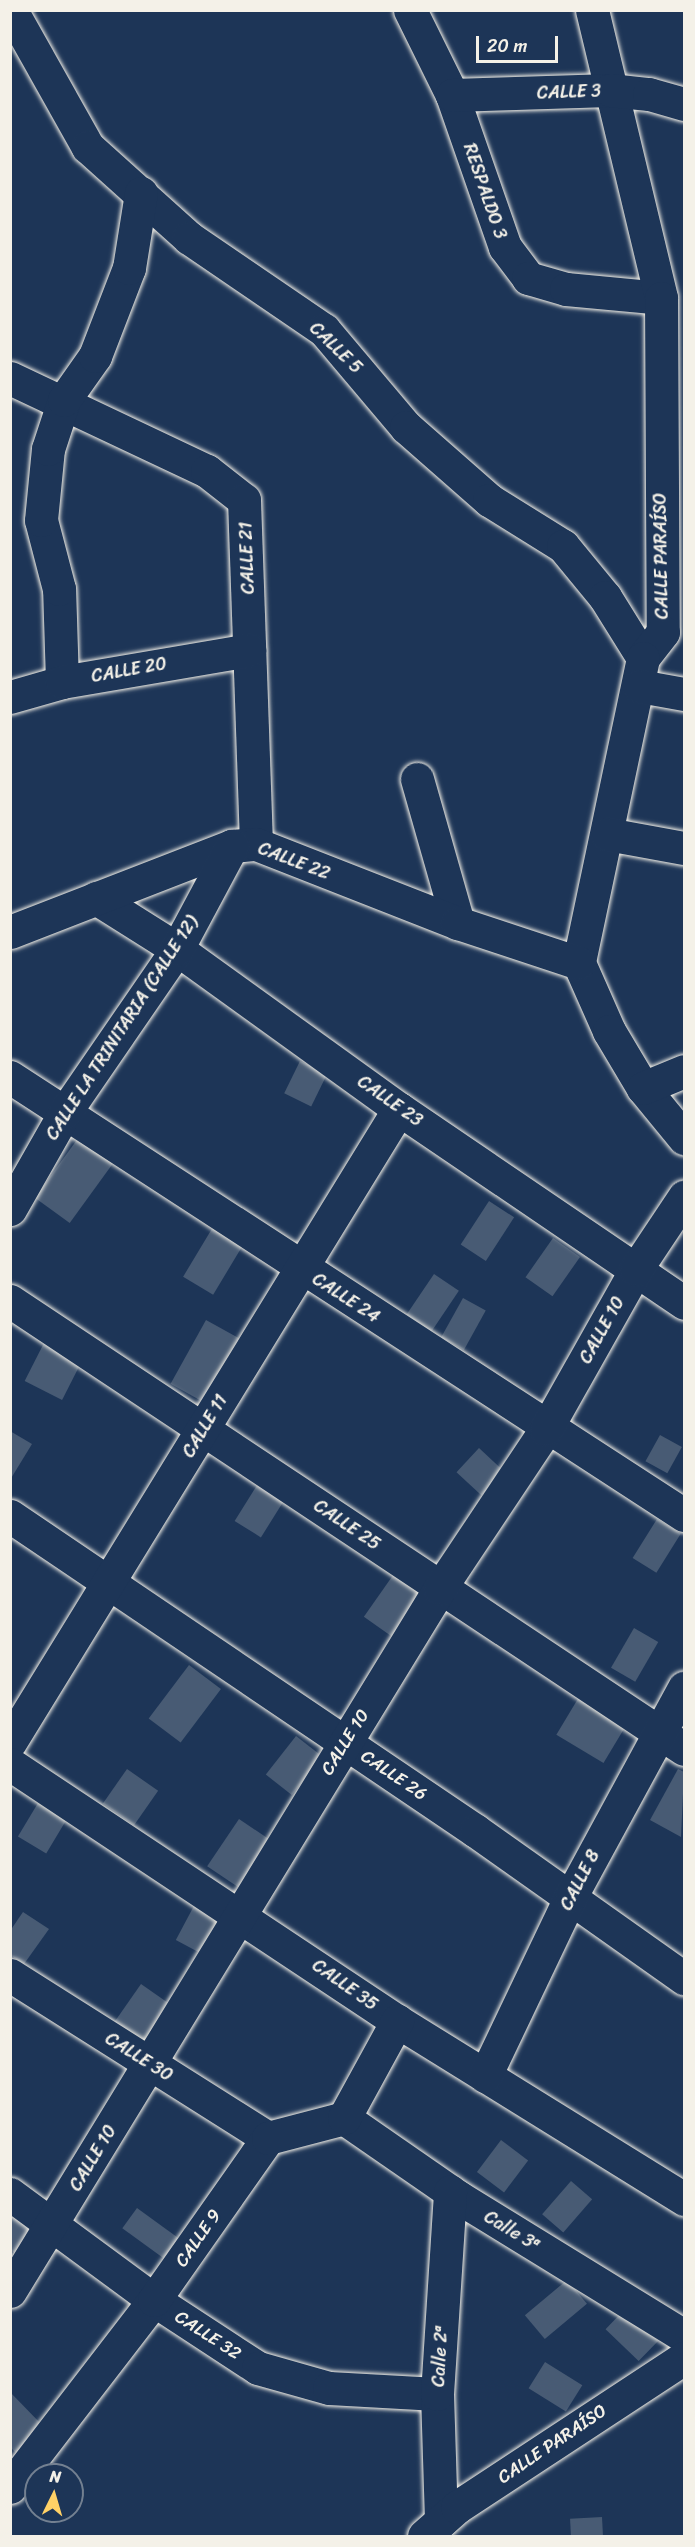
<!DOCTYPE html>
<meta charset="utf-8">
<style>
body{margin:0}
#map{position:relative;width:695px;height:2547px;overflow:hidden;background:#1d3557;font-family:Sriracha,sans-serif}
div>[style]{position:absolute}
.building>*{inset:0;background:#485b74;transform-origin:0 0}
.roads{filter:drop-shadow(0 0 2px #f4f1e8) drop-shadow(0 0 2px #f4f1e8)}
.minor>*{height:33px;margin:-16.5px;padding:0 16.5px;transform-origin:16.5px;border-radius:16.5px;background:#1d3557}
span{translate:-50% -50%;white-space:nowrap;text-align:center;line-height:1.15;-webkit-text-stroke:4.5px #1d3557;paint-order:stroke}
.street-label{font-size:18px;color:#f4f1e8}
.frame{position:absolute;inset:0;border:12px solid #f4f1e8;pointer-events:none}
.north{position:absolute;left:24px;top:2463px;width:60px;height:60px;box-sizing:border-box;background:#1d3557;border:2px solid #738091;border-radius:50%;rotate:5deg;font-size:16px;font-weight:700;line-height:24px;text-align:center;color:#f4f1e8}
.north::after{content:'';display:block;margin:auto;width:21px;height:27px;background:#ffd166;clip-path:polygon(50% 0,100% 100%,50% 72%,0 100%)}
.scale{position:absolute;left:476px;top:36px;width:82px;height:27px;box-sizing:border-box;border:3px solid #f4f1e8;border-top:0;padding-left:8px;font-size:18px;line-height:21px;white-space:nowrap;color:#f4f1e8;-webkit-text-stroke:4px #1d3557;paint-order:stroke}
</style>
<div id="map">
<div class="building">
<div style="left:300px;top:1061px;width:30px;height:36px;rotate:26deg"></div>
<div style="left:79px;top:1137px;width:43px;height:75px;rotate:36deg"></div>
<div style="left:489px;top:1201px;width:30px;height:52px;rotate:33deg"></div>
<div style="left:213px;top:1227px;width:35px;height:58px;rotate:31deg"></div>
<div style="left:553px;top:1238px;width:33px;height:48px;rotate:35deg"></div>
<div style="left:434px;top:1274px;width:30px;height:49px;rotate:34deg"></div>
<div style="left:463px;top:1298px;width:26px;height:45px;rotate:29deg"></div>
<div style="left:206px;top:1320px;width:45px;height:73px;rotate:29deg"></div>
<div style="left:46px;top:1339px;width:42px;height:47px;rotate:27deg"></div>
<div style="clip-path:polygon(10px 1431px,32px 1444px,10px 1480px)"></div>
<div style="left:660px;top:1435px;width:25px;height:30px;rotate:29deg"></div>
<div style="left:479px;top:1448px;width:34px;height:33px;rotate:43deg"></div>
<div style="left:259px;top:1482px;width:31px;height:46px;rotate:32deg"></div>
<div style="left:657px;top:1519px;width:28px;height:46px;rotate:32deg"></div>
<div style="left:396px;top:1571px;width:38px;height:56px;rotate:35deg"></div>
<div style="left:634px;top:1628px;width:28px;height:46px;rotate:30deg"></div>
<div style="left:189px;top:1665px;width:40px;height:67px;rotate:37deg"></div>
<div style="left:579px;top:1697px;width:55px;height:44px;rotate:31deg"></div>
<div style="left:296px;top:1736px;width:33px;height:49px;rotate:38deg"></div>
<div style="left:127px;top:1769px;width:38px;height:42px;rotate:35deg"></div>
<div style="clip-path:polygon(678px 1769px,684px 1772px,681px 1837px,650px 1820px)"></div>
<div style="left:38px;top:1803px;width:33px;height:39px;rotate:31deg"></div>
<div style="left:239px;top:1819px;width:43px;height:57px;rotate:34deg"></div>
<div style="left:196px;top:1902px;width:34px;height:43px;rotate:28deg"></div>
<div style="clip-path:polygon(23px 1912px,49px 1929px,24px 1964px,10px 1955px,10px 1931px)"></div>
<div style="left:141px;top:1984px;width:35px;height:49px;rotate:35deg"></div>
<div style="left:501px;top:2140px;width:34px;height:40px;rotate:37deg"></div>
<div style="left:571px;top:2181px;width:28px;height:44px;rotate:41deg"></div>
<div style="left:137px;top:2208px;width:57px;height:25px;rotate:36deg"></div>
<div style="clip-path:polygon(10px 2215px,36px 2230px,20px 2256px,10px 2250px)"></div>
<div style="left:567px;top:2280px;width:31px;height:55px;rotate:50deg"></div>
<div style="left:625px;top:2309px;width:46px;height:28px;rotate:44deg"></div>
<div style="left:545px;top:2362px;width:44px;height:31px;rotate:32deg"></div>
<div style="clip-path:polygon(10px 2392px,44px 2427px,16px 2453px,10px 2447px)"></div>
<div style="left:602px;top:2517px;width:19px;height:32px;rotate:87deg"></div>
</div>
<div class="roads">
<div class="minor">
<div style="left:11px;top:10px;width:157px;rotate:60.7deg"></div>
<div style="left:88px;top:147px;width:136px;rotate:42deg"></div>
<div style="left:189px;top:238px;width:163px;rotate:34.3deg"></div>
<div style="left:324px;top:330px;width:127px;rotate:49.8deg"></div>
<div style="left:406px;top:427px;width:111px;rotate:41.3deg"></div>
<div style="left:489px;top:500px;width:87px;rotate:31.9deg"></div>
<div style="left:563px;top:546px;width:66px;rotate:50.5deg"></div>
<div style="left:605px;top:597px;width:72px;rotate:58.1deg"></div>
<div style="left:410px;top:10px;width:95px;rotate:63.7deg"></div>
<div style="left:452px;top:95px;width:161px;rotate:70.8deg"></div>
<div style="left:505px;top:247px;width:39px;rotate:53deg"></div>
<div style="left:528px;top:278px;width:40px;rotate:16deg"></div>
<div style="left:566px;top:289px;width:95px;rotate:5.4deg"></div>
<div style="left:592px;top:10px;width:296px;rotate:76.5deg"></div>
<div style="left:661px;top:298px;width:334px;rotate:89.7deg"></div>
<div style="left:663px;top:632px;width:33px;rotate:128deg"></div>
<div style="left:643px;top:658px;width:312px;rotate:101.9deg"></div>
<div style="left:579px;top:963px;width:74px;rotate:66.2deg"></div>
<div style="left:609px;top:1031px;width:66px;rotate:59.2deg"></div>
<div style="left:643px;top:1088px;width:65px;rotate:50.6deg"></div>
<div style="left:452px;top:95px;width:158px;rotate:-1.8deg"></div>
<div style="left:610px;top:90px;width:39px;rotate:6deg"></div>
<div style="left:649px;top:94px;width:36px;rotate:16deg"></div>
<div style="left:10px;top:378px;width:218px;rotate:25.3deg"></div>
<div style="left:207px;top:471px;width:47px;rotate:38.1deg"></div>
<div style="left:244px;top:500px;width:344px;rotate:88deg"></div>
<div style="left:62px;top:682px;width:93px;rotate:-91.8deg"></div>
<div style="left:59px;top:589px;width:71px;rotate:-104.6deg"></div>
<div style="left:41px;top:520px;width:71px;rotate:-84.4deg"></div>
<div style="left:48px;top:449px;width:52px;rotate:-71.9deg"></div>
<div style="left:64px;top:400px;width:54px;rotate:-54.8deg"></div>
<div style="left:95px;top:356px;width:94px;rotate:-68.9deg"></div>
<div style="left:129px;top:268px;width:76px;rotate:-80.9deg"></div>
<div style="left:639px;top:686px;width:46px;rotate:10.1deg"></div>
<div style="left:10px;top:697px;width:54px;rotate:-16.1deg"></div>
<div style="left:62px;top:682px;width:190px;rotate:-9.7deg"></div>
<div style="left:417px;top:779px;width:150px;rotate:74.1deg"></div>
<div style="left:607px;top:834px;width:78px;rotate:10.3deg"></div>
<div style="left:96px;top:898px;width:96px;rotate:32.2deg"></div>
<div style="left:177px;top:949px;width:274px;rotate:35.8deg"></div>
<div style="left:399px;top:1109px;width:345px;rotate:34.2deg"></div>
<div style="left:10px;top:932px;width:238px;rotate:-21.2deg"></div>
<div style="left:232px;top:846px;width:24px;rotate:-5deg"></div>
<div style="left:256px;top:844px;width:217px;rotate:21.4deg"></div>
<div style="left:458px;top:923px;width:127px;rotate:18.3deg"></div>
<div style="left:10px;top:1077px;width:804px;rotate:33.02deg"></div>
<div style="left:643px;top:1088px;width:44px;rotate:-22.5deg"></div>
<div style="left:10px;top:1209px;width:112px;rotate:-60.4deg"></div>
<div style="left:65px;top:1112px;width:198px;rotate:-55.5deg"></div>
<div style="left:177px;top:949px;width:117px;rotate:-61.9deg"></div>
<div style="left:10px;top:1301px;width:809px;rotate:33.61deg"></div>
<div style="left:10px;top:1516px;width:562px;rotate:34.06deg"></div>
<div style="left:476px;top:1831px;width:255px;rotate:35.3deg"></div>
<div style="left:10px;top:1742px;width:743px;rotate:-58.43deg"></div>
<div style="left:10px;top:1764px;width:465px;rotate:33.6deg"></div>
<div style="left:397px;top:2021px;width:338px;rotate:31.8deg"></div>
<div style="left:10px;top:1975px;width:305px;rotate:32.3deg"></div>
<div style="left:485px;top:2076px;width:199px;rotate:-64.5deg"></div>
<div style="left:571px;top:1896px;width:237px;rotate:-61.5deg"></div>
<div style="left:344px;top:2118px;width:139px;rotate:34.7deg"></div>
<div style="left:458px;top:2197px;width:265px;rotate:31.6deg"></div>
<div style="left:10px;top:2194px;width:179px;rotate:36.4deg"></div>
<div style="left:154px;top:2300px;width:124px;rotate:33.2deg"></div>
<div style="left:258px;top:2368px;width:74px;rotate:15.7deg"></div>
<div style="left:329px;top:2388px;width:108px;rotate:3.2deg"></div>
<div style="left:10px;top:2291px;width:824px;rotate:-58.55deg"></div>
<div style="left:440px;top:1588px;width:191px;rotate:-56.3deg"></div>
<div style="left:546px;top:1429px;width:184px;rotate:-60.6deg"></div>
<div style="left:636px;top:1269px;width:87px;rotate:-56.3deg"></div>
<div style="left:10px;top:2487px;width:236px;rotate:-52.4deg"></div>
<div style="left:154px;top:2300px;width:198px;rotate:-54.9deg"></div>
<div style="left:268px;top:2138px;width:79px;rotate:-14.7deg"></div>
<div style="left:344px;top:2118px;width:111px;rotate:-61.3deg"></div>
<div style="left:441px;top:2521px;width:127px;rotate:-91.8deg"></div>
<div style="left:437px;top:2394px;width:203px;rotate:-86.3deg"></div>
<div style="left:424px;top:2536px;width:44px;rotate:-41.3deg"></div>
<div style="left:457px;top:2507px;width:272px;rotate:-33.3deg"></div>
</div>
</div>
<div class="street-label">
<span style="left:569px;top:92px;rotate:-2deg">CALLE 3</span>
<span style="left:485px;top:191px;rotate:71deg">RESPALDO 3</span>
<span style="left:336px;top:348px;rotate:44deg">CALLE 5</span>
<span style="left:661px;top:556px;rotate:-91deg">CALLE PARAÍSO</span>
<span style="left:247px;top:558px;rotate:-92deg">CALLE 21</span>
<span style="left:129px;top:670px;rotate:-10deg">CALLE 20</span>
<span style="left:294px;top:861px;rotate:21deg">CALLE 22</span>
<span style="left:122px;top:1028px;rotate:-57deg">CALLE LA TRINITARIA (CALLE 12)</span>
<span style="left:390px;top:1101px;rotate:35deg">CALLE 23</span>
<span style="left:346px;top:1298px;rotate:33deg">CALLE 24</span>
<span style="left:602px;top:1330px;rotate:-61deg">CALLE 10</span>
<span style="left:205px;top:1426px;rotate:-59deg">CALLE 11</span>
<span style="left:347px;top:1525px;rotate:34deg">CALLE 25</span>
<span style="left:345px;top:1742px;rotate:-58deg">CALLE 10</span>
<span style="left:394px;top:1775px;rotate:34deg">CALLE 26</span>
<span style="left:580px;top:1880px;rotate:-63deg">CALLE 8</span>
<span style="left:345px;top:1985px;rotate:35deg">CALLE 35</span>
<span style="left:139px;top:2057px;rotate:32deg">CALLE 30</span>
<span style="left:93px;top:2158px;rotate:-59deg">CALLE 10</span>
<span style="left:512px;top:2231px;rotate:31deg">Calle 3ª</span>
<span style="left:198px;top:2238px;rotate:-55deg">CALLE 9</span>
<span style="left:208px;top:2335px;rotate:33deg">CALLE 32</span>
<span style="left:440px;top:2356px;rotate:-87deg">Calle 2ª</span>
<span style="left:552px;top:2444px;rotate:-34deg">CALLE PARAÍSO</span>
</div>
<div class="frame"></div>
<div class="north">N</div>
<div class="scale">20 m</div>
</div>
